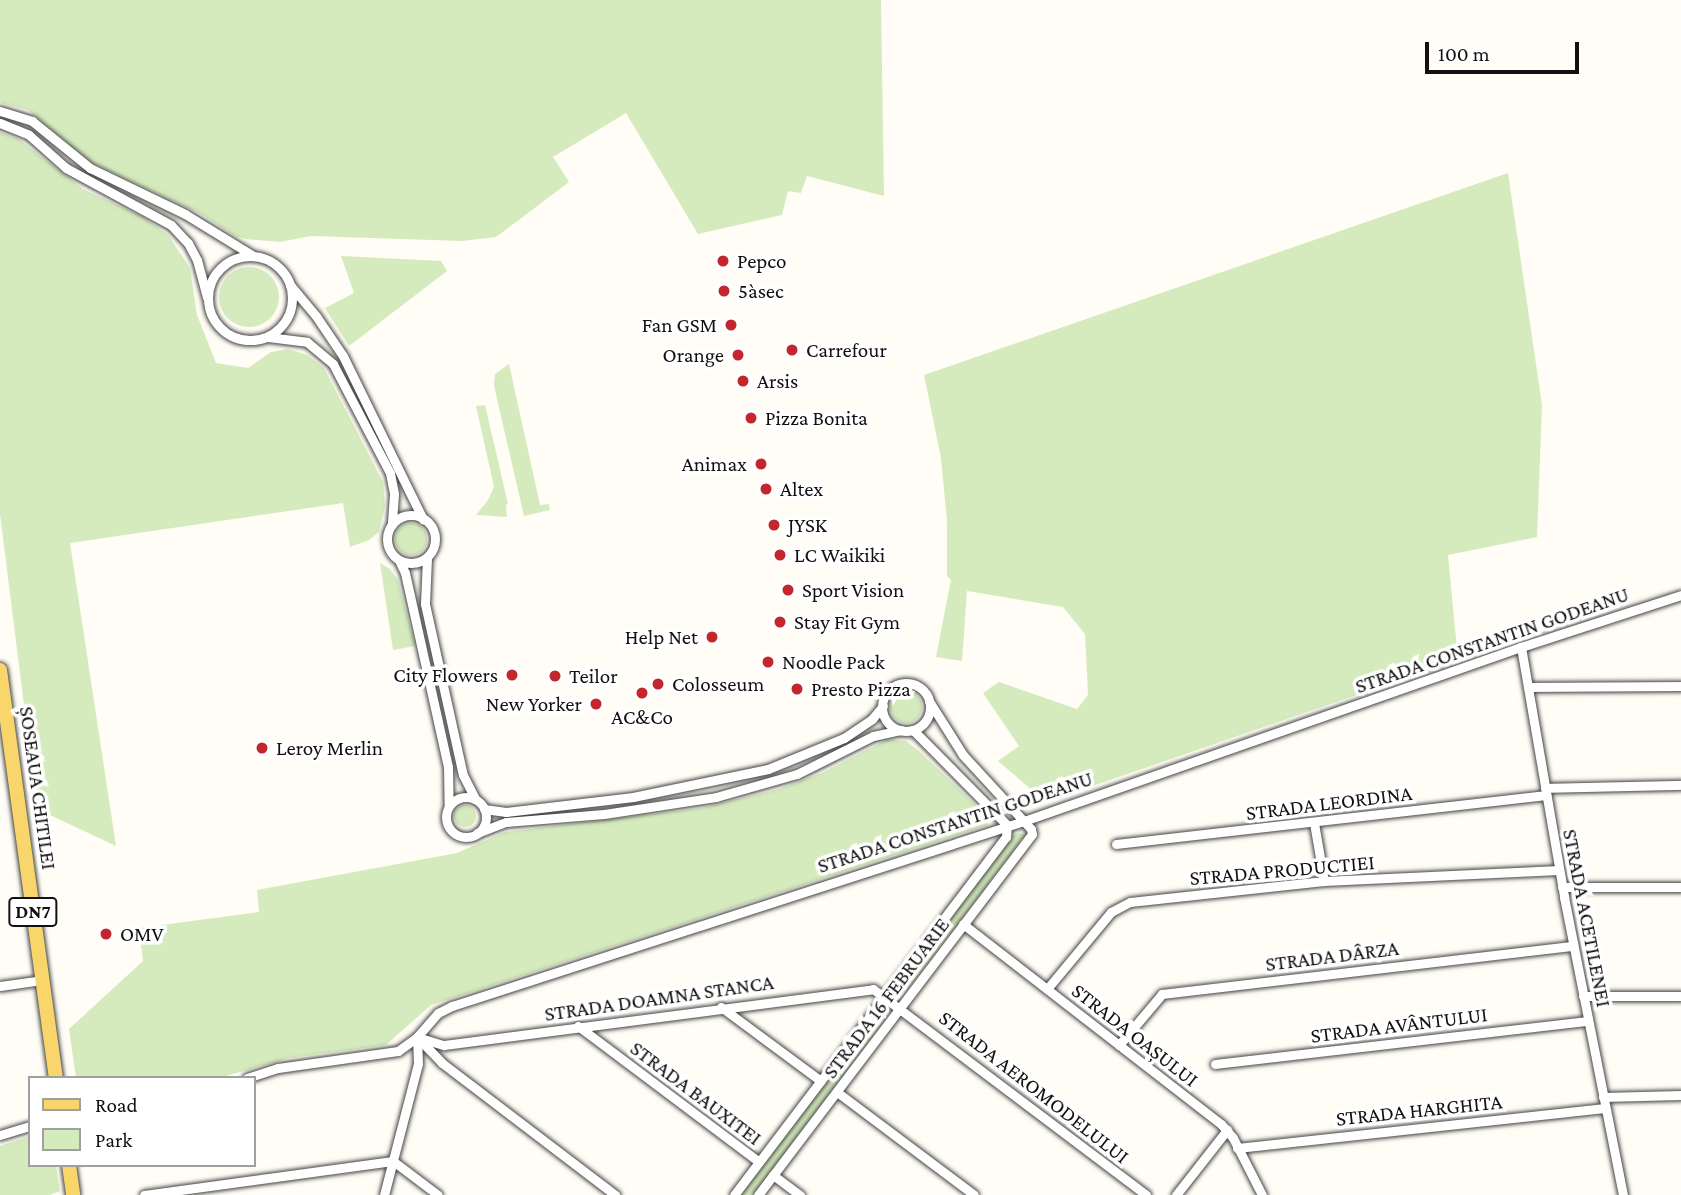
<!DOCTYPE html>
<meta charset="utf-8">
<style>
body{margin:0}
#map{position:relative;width:1681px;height:1195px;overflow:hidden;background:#fffdf5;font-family:"Crimson Pro",serif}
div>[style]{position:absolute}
.green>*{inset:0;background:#d5ebbd}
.round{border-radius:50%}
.roads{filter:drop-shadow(0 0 2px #444) drop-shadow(0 0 2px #444)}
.minor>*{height:9px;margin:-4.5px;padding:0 4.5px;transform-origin:4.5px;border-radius:4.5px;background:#fff}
.minor>.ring{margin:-4.5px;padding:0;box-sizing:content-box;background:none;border:9px solid #fff;border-radius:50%}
.primary>*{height:14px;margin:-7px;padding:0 7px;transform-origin:7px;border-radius:7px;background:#f9d66b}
.dots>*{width:19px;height:19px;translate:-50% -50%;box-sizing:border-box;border:4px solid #fff;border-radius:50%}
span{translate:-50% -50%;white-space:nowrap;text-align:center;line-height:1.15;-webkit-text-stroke:7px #fff;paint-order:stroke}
.shield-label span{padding:2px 5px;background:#fff;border:2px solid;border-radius:5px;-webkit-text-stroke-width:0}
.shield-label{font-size:19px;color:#111;font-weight:700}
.poi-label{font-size:21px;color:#111}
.left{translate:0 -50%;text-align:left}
.right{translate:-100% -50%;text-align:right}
.street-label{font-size:21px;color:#111}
.legend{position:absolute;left:28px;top:1076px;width:228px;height:91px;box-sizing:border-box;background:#fff;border:2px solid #a0a0a0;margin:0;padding:9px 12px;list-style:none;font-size:21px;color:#111}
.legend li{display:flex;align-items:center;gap:14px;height:35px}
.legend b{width:35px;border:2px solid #a0a0a0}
.scale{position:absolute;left:1425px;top:42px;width:154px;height:32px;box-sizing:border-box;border:4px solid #111;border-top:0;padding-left:9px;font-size:21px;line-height:24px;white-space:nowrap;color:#111;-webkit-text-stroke:5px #fff;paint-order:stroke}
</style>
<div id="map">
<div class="green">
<div style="clip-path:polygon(0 0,881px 0,884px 196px,807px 176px,801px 193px,788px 191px,782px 215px,698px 234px,626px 113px,553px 157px,569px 182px,496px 237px,462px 241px,311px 236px,280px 242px,246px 239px,235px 236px,201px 214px,91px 162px,28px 110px,0 103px)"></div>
<div style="clip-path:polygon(0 132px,20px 140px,83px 189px,143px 217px,168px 235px,190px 268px,197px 315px,216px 363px,248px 368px,271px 352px,288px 349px,307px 355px,324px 368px,383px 482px,385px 506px,379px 532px,369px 540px,350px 547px,343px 503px,70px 543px,116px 846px,37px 809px,0 514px)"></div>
<div style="clip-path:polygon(1508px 173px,1542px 405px,1537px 537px,1448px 555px,1458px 660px,1046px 802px,998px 761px,1019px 746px,983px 693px,999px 682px,1077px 709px,1088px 695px,1085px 634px,1063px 607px,967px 591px,962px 661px,936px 657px,951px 580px,947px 576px,947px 521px,941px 458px,924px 375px)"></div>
<div style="clip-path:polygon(341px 256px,441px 261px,447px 271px,349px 346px,325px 308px,354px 293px)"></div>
<div class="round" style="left:219px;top:267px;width:60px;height:60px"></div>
<div style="clip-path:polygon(509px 364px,540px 505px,549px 504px,550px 510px,524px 516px,494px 386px,495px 374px)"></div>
<div style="clip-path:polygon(485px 405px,508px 504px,506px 505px,507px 517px,476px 515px,488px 500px,494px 487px,476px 406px)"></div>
<div class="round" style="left:395px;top:523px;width:32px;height:32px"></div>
<div style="clip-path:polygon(380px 563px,390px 569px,398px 580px,415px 646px,393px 650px)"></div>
<div class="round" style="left:890px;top:691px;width:32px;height:32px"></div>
<div style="clip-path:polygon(888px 739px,906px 741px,919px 751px,985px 814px,988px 825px,431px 1005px,386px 1045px,289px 1058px,219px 1078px,76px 1078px,69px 1029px,143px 961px,139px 928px,259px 912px,257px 890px,457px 853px,505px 832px,701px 808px,779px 789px,822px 773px)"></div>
<div class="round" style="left:454px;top:805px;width:22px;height:22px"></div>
<div style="clip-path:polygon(1019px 833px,1025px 835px,907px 990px,897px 995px,895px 986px,1013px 835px)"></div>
<div style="clip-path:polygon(881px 1012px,886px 1019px,754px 1195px,740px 1195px,875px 1014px)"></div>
<div style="clip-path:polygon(30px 1136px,30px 1165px,56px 1165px,60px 1191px,50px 1195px,0 1195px,0 1146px)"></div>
</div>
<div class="roads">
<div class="minor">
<div style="left:0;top:111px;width:34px;rotate:17deg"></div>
<div style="left:32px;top:121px;width:75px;rotate:39deg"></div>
<div style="left:90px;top:168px;width:106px;rotate:25.8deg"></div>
<div style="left:185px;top:214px;width:79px;rotate:31.5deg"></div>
<div style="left:0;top:123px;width:31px;rotate:22deg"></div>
<div style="left:29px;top:135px;width:50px;rotate:41.7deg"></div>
<div style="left:66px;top:168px;width:119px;rotate:28.5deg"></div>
<div style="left:171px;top:225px;width:25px;rotate:47deg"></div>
<div style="left:188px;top:243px;width:19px;rotate:62deg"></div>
<div style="left:197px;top:260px;width:39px;rotate:75deg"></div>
<div class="ring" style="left:208px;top:256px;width:75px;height:75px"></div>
<div style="left:290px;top:285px;width:40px;rotate:50deg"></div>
<div style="left:316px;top:316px;width:48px;rotate:56deg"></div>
<div style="left:343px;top:356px;width:182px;rotate:63.9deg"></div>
<div style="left:268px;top:337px;width:39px;rotate:7deg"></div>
<div style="left:307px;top:342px;width:34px;rotate:40deg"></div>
<div style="left:333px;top:364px;width:123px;rotate:62.4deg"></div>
<div style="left:390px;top:473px;width:21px;rotate:79deg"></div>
<div style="left:394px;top:494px;width:31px;rotate:94deg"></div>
<div class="ring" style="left:387px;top:515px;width:39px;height:39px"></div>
<div style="left:427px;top:558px;width:46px;rotate:92.5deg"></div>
<div style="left:425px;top:604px;width:175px;rotate:77.5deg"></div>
<div style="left:463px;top:775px;width:27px;rotate:63deg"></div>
<div style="left:399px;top:560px;width:14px;rotate:65deg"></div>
<div style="left:405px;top:573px;width:199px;rotate:77.5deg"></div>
<div style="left:448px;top:767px;width:39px;rotate:89deg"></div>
<div style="left:1521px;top:647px;width:254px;rotate:80.2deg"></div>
<div style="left:1564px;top:897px;width:304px;rotate:78.8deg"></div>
<div class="ring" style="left:882px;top:683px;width:39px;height:39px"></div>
<div style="left:1528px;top:687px;width:153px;rotate:-0.4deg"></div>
<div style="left:913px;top:730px;width:134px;rotate:45.3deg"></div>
<div style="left:1545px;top:788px;width:136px;rotate:-1.3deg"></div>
<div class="ring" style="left:446px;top:797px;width:31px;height:31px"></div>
<div style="left:484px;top:809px;width:22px;rotate:8deg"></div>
<div style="left:506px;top:812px;width:128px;rotate:-6.7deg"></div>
<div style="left:633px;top:797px;width:138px;rotate:-11.7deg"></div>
<div style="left:768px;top:769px;width:82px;rotate:-22.2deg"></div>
<div style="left:844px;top:738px;width:34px;rotate:-34deg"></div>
<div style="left:872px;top:719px;width:17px;rotate:-50deg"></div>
<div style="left:1314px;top:823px;width:59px;rotate:80.2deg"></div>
<div style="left:477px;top:833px;width:31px;rotate:-21deg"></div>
<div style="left:506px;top:822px;width:98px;rotate:-4.7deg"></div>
<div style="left:604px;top:814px;width:113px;rotate:-8.6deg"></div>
<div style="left:716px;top:797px;width:84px;rotate:-15.9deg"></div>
<div style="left:797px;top:774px;width:85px;rotate:-26.6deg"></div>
<div style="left:873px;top:736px;width:29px;rotate:-12deg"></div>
<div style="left:1116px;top:844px;width:433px;rotate:-6.5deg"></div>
<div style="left:1562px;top:887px;width:119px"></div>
<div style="left:963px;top:924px;width:326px;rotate:37.8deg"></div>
<div style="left:1221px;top:1124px;width:18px;rotate:49deg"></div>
<div style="left:1233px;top:1138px;width:64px;rotate:63deg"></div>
<div style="left:0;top:986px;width:42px;rotate:-8.1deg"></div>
<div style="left:1047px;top:989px;width:100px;rotate:-50.3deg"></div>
<div style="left:1111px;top:912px;width:21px;rotate:-28deg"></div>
<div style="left:1130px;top:902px;width:195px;rotate:-6.2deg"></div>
<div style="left:1324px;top:881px;width:235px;rotate:-2.7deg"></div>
<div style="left:1583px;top:996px;width:98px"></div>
<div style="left:721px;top:1007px;width:124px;rotate:36.5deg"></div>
<div style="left:578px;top:1026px;width:226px;rotate:36.9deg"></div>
<div style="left:417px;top:1037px;width:28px;rotate:17deg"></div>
<div style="left:444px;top:1045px;width:433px;rotate:-7.4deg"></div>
<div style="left:873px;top:989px;width:342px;rotate:37deg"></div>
<div style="left:418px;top:1038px;width:35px;rotate:46deg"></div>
<div style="left:442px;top:1063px;width:218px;rotate:37.3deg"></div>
<div style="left:1119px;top:1045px;width:67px;rotate:-49.9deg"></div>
<div style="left:1162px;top:994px;width:414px;rotate:-6.7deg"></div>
<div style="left:1215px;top:1064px;width:375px;rotate:-6.6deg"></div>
<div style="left:247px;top:1078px;width:33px;rotate:-18deg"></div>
<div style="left:278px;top:1068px;width:121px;rotate:-8.1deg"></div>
<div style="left:398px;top:1051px;width:24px;rotate:-36deg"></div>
<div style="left:417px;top:1037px;width:32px;rotate:-49deg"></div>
<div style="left:438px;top:1013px;width:16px;rotate:-27deg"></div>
<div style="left:452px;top:1006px;width:601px;rotate:-17.92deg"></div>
<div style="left:1024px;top:821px;width:527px;rotate:-19.3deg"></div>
<div style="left:1521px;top:647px;width:168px;rotate:-18deg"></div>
<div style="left:837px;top:1092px;width:171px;rotate:36.9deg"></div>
<div style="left:1603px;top:1097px;width:78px;rotate:-1.5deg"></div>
<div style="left:0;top:1135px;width:31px;rotate:-17deg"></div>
<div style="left:1237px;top:1148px;width:370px;rotate:-6.2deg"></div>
<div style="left:773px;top:1175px;width:34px;rotate:37deg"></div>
<div style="left:144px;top:1195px;width:251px;rotate:-7.8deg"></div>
<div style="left:393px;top:1161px;width:56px;rotate:37.1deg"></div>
<div style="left:384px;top:1195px;width:135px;rotate:-75.5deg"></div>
<div style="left:418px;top:1064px;width:27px;rotate:-92deg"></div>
<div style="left:734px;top:1195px;width:450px;rotate:-52.8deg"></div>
<div style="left:1006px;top:837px;width:12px;rotate:-85deg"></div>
<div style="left:758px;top:1195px;width:453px;rotate:-52.8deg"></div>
<div style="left:1032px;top:834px;width:5px;rotate:-101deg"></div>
<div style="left:1031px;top:829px;width:100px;rotate:-132.6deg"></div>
<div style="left:963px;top:755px;width:64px;rotate:-122.2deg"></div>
<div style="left:1176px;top:1195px;width:83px;rotate:-51.9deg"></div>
</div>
<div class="primary">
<div style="left:0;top:670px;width:412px;rotate:82.2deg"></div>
<div style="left:69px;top:1165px;width:30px;rotate:82deg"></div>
</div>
</div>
<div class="dots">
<div style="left:723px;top:261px;background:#c4262e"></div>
<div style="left:724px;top:291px;background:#c4262e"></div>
<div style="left:731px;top:325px;background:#c4262e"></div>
<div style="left:792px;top:350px;background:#c4262e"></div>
<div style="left:738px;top:355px;background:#c4262e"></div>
<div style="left:743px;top:381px;background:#c4262e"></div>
<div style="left:751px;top:418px;background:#c4262e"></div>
<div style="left:761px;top:464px;background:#c4262e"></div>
<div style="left:766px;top:489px;background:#c4262e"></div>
<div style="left:774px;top:525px;background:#c4262e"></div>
<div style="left:780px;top:555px;background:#c4262e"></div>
<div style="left:788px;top:590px;background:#c4262e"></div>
<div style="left:780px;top:622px;background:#c4262e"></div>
<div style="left:712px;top:637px;background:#c4262e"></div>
<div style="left:768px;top:662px;background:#c4262e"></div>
<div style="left:512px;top:675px;background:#c4262e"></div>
<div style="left:555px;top:676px;background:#c4262e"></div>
<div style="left:658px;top:684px;background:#c4262e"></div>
<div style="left:797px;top:689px;background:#c4262e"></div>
<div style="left:642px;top:693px;background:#c4262e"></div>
<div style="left:596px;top:704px;background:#c4262e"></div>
<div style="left:262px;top:748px;background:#c4262e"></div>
<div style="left:106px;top:934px;background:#c4262e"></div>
</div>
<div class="shield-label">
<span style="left:33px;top:912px">DN7</span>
</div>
<div class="poi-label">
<span class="left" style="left:737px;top:261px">Pepco</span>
<span class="left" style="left:738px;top:291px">5àsec</span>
<span class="right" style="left:717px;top:325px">Fan GSM</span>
<span class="left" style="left:806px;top:350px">Carrefour</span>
<span class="right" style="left:724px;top:355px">Orange</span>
<span class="left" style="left:757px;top:381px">Arsis</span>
<span class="left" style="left:765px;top:418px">Pizza Bonita</span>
<span class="right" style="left:747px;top:464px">Animax</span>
<span class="left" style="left:780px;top:489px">Altex</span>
<span class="left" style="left:788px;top:525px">JYSK</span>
<span class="left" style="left:794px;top:555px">LC Waikiki</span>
<span class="left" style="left:802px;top:590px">Sport Vision</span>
<span class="left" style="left:794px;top:622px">Stay Fit Gym</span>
<span class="right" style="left:698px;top:637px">Help Net</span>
<span class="left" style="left:782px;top:662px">Noodle Pack</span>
<span class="right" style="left:498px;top:675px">City Flowers</span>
<span class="left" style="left:569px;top:676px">Teilor</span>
<span class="left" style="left:672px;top:684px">Colosseum</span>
<span class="left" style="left:811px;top:689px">Presto Pizza</span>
<span class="right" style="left:582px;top:704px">New Yorker</span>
<span style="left:642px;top:717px">AC&amp;Co</span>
<span class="left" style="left:276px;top:748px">Leroy Merlin</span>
<span class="left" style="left:120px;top:934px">OMV</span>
</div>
<div class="street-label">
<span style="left:1492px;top:640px;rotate:-19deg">STRADA CONSTANTIN GODEANU</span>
<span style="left:38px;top:788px;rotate:82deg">ȘOSEAUA CHITILEI</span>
<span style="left:1329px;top:803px;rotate:-7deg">STRADA LEORDINA</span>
<span style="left:955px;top:822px;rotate:-18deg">STRADA CONSTANTIN GODEANU</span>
<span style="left:1282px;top:870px;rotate:-5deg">STRADA PRODUCTIEI</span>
<span style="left:1587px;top:918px;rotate:79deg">STRADA ACETILENEI</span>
<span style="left:1332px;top:956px;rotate:-7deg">STRADA DÂRZA</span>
<span style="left:659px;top:998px;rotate:-8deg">STRADA DOAMNA STANCA</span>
<span style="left:886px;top:998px;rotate:-53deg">STRADA 16 FEBRUARIE</span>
<span style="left:1399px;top:1025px;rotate:-7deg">STRADA AVÂNTULUI</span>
<span style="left:1135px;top:1035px;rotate:38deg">STRADA OAȘULUI</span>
<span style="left:1034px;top:1087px;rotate:38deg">STRADA AEROMODELULUI</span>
<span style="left:696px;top:1093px;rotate:37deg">STRADA BAUXITEI</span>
<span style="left:1419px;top:1110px;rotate:-6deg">STRADA HARGHITA</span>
</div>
<ul class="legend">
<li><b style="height:9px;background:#f9d66b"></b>Road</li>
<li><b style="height:19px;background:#d5ebbd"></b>Park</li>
</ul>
<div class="scale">100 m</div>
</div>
